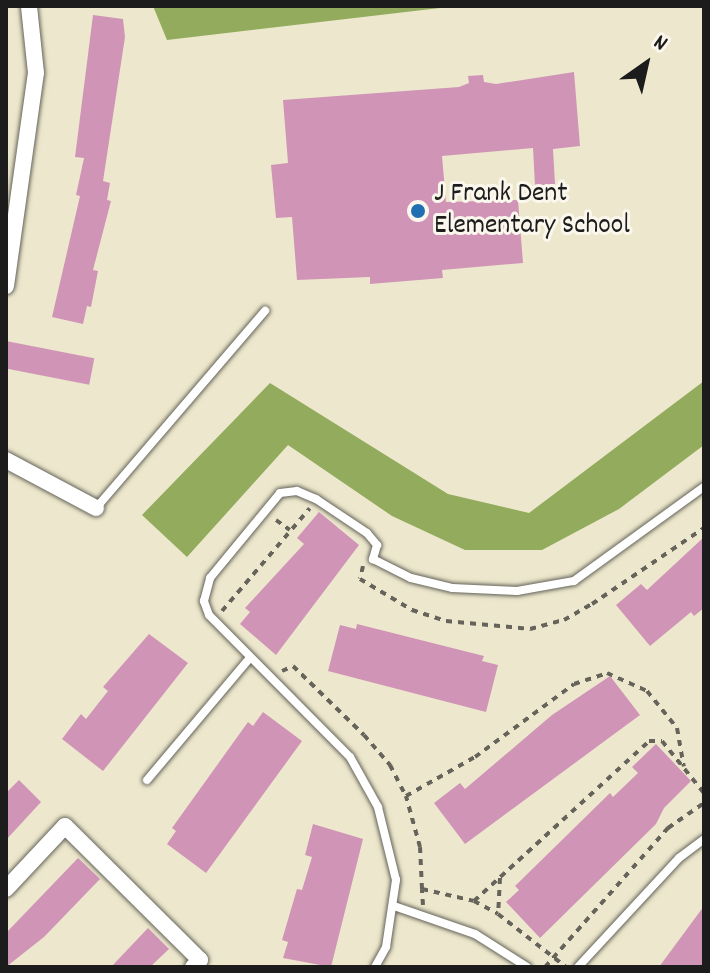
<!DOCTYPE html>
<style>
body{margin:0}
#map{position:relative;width:710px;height:973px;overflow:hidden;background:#ede8cd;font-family:Dekko,sans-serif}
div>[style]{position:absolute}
.forest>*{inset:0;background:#92ab5c}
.building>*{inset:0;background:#d094b7;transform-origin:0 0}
.path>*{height:4px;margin-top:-2px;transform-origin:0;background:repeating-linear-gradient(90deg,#65635a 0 6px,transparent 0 12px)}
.roads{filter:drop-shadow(0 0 2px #65635a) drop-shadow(0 0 2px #65635a)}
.service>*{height:8px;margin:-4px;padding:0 4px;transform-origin:4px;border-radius:4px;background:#fff}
.minor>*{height:16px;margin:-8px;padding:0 8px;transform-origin:8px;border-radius:8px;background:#fff}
.dots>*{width:22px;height:22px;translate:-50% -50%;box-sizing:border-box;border:4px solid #fbf7ec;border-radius:50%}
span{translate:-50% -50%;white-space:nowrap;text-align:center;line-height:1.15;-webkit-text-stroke:6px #fbf7ec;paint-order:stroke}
.poi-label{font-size:28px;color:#1c1c1c}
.left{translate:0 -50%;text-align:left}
.frame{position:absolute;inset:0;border:8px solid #1c1c1c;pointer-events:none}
.north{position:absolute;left:606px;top:24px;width:80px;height:80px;-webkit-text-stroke:6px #fbf7ec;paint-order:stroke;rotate:34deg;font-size:22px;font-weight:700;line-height:32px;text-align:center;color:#1c1c1c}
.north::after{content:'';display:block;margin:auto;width:28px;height:36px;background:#1c1c1c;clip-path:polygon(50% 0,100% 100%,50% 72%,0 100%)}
</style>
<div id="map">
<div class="forest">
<div style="clip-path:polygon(153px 6px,457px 6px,167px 40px)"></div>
<div style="clip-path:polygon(704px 381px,704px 445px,619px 509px,542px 550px,465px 550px,392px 516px,288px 445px,187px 557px,142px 515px,270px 383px,448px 494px,529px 513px)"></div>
</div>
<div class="building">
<div style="clip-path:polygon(93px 15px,123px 19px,125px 37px,103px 181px,110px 183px,107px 200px,111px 201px,93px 270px,98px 271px,91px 307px,87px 306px,83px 324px,52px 317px,80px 196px,76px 195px,84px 158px,75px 157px)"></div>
<div style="clip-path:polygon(574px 72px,580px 146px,553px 149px,555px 184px,535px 186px,533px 148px,442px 156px,446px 202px,518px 200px,523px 263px,442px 270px,443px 278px,370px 284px,370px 277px,297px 280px,292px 217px,276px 218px,271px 165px,288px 163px,283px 100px,459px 87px,469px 83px,468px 76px,483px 75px,484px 82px,496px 84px)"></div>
<div style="left:6px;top:341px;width:90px;height:27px;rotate:11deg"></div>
<div style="clip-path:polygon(319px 512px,359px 545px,276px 655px,240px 624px,250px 612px,245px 608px,304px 544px,297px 538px)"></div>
<div style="clip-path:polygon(704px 537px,704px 608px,694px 616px,691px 612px,650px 646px,616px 605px,641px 584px,647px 590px)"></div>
<div style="clip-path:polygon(357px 624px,484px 656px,482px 661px,498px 665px,486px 712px,328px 671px,340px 625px,356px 629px)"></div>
<div style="clip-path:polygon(149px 634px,188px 663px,103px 771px,62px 739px,81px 714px,86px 719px,108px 691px,103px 687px)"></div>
<div style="clip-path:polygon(610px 676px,640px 715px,465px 844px,434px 803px,460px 783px,465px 789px,552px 715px)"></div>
<div style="clip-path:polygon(263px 712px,302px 741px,206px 873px,167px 844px,176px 831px,172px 828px,248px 722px,253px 726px)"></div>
<div style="clip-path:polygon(656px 744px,691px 781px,664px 808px,656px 824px,540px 938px,506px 902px,519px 890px,515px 886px,610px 793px,613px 797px,638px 773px,632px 767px)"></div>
<div style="clip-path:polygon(19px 780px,41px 802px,6px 840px,6px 793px)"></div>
<div style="clip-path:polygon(313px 824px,363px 839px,331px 967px,283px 958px,288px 942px,282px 940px,297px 889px,302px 890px,312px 857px,305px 855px)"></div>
<div style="clip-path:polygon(78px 858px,100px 879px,44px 937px,6px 967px,6px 933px)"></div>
<div style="clip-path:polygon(704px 906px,704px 967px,659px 967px)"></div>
<div style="clip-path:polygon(148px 928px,169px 949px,150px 967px,111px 967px)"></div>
</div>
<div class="path">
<div style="left:276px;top:520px;width:17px;rotate:36deg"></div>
<div style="left:363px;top:566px;width:13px;rotate:103deg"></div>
<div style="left:360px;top:579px;width:61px;rotate:30.8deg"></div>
<div style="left:412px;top:610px;width:36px;rotate:18deg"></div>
<div style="left:446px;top:621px;width:84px;rotate:5.4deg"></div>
<div style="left:530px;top:629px;width:35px;rotate:-15deg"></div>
<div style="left:564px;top:620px;width:32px;rotate:-30deg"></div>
<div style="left:592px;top:604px;width:135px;rotate:-34.2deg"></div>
<div style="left:222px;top:611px;width:135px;rotate:-49.5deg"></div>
<div style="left:282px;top:671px;width:12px;rotate:-24deg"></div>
<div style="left:293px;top:666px;width:99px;rotate:44.2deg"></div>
<div style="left:364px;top:735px;width:40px;rotate:49deg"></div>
<div style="left:390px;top:765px;width:35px;rotate:63deg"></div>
<div style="left:500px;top:878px;width:36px;rotate:93deg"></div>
<div style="left:498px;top:914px;width:86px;rotate:37.9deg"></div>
<div style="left:422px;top:889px;width:42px;rotate:-92.7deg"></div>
<div style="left:420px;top:847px;width:53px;rotate:-105.4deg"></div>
<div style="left:406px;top:796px;width:79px;rotate:-29.5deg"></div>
<div style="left:475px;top:757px;width:123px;rotate:-36.4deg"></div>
<div style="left:574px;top:684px;width:35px;rotate:-18deg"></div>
<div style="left:607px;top:673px;width:44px;rotate:24.2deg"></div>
<div style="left:647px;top:691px;width:48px;rotate:51deg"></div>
<div style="left:677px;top:728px;width:39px;rotate:80deg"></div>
<div style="left:474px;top:901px;width:27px;rotate:28deg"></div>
<div style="left:423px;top:905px;width:16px;rotate:-94deg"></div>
<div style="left:422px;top:889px;width:53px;rotate:13deg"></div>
<div style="left:474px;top:901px;width:237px;rotate:-42.4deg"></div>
<div style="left:649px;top:741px;width:13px"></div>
<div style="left:662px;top:741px;width:67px;rotate:51.1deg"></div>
<div style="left:545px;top:967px;width:186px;rotate:-48.5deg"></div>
<div style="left:668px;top:828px;width:44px;rotate:-34.8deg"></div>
</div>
<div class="roads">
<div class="service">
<div style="left:96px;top:508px;width:260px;rotate:-49.4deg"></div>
<div style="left:147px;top:780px;width:157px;rotate:-49.9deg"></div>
<div style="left:394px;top:906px;width:86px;rotate:19.1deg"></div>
<div style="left:475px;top:934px;width:62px;rotate:32.4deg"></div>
<div style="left:375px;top:967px;width:23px;rotate:-61deg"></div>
<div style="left:386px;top:947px;width:68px;rotate:-81.5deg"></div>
<div style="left:396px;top:880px;width:75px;rotate:-103.9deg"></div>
<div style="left:378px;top:807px;width:57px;rotate:-119.2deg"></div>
<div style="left:350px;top:757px;width:200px;rotate:-134.8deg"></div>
<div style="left:209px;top:615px;width:15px;rotate:-110deg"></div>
<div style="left:204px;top:601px;width:24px;rotate:-75deg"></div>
<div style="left:210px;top:578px;width:110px;rotate:-50.5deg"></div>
<div style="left:280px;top:493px;width:17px;rotate:-7deg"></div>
<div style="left:297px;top:491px;width:21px;rotate:23deg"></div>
<div style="left:316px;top:499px;width:61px;rotate:33.7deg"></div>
<div style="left:367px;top:533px;width:16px;rotate:50deg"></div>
<div style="left:377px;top:545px;width:15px;rotate:106deg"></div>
<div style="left:373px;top:559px;width:42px;rotate:26.6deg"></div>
<div style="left:411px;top:578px;width:42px;rotate:13.7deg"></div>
<div style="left:452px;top:588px;width:65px;rotate:2.6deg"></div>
<div style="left:517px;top:591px;width:58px;rotate:-10deg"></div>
<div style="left:574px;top:581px;width:160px;rotate:-35.9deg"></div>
<div style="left:578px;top:967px;width:149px;rotate:-47.2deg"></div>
<div style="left:679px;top:858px;width:31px;rotate:-37deg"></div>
</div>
<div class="minor">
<div style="left:6px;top:286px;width:215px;rotate:-82deg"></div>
<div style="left:36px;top:73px;width:67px;rotate:-96deg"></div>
<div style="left:6px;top:460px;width:102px;rotate:28.1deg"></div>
<div style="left:6px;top:889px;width:86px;rotate:-46.9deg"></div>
<div style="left:65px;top:826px;width:190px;rotate:44.8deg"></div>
<div style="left:200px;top:960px;width:10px;rotate:135deg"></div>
</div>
</div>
<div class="dots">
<div style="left:418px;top:211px;background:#1f6fb2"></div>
</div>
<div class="poi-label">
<span class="left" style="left:434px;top:211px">J Frank Dent<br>Elementary School</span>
</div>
<div class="frame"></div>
<div class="north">N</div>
</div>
